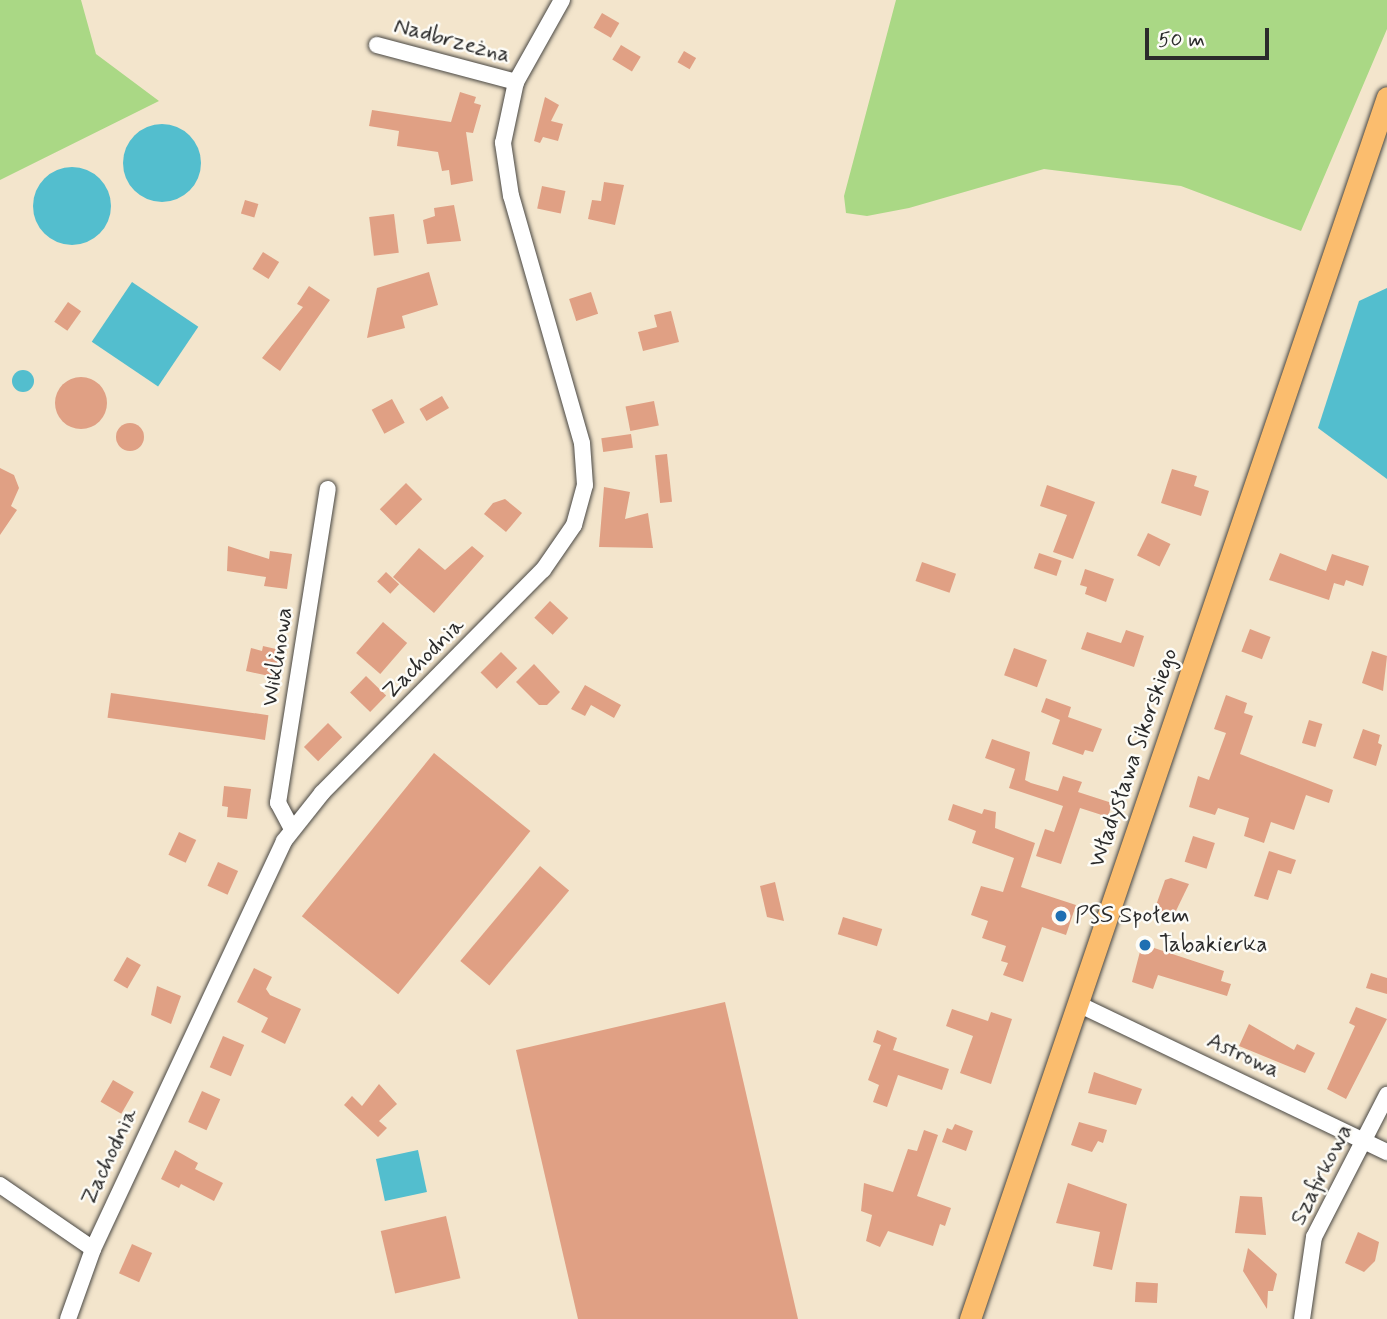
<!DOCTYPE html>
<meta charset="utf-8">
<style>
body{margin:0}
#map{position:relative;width:1387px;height:1319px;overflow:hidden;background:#f3e5cc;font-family:Mynerve,sans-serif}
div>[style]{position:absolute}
.green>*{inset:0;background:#aad885}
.water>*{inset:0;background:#53bece;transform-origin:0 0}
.round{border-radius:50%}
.building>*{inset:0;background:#e0a084;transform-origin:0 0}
.roads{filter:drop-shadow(0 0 2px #494743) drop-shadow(0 0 2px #494743)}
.minor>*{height:16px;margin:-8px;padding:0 8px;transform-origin:8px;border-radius:8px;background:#fff}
.major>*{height:21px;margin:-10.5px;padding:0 10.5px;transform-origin:10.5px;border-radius:10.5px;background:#fbbd6e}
.dots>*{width:19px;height:19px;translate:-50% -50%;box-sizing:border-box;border:4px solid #fdfcf7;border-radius:50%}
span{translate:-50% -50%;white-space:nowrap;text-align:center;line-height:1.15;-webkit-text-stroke:5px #fdfcf7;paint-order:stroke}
.street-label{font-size:23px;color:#2b2b2b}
.poi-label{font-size:23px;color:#2b2b2b}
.left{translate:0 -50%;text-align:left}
.scale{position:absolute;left:1145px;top:28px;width:124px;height:32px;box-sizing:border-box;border:4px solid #2b2b2b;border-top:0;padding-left:9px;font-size:21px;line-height:24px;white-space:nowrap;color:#2b2b2b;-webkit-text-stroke:5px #fdfcf7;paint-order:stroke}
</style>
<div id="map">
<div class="green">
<div style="clip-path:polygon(0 0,81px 0,96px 54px,159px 101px,0 180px)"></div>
<div style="clip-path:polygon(896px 0,1387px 0,1387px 29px,1301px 231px,1181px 186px,1044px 169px,909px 208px,867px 216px,846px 213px,844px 196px)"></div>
</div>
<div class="water">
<div class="round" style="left:123px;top:124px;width:78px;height:78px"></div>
<div class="round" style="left:33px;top:167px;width:78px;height:78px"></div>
<div style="left:132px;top:282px;width:80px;height:72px;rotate:34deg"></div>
<div style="clip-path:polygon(1387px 288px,1387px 479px,1318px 428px,1359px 301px)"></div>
<div class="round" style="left:12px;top:370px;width:22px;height:22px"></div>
<div style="left:418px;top:1150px;width:43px;height:43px;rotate:78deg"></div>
</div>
<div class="building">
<div style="left:602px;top:13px;width:20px;height:17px;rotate:30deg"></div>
<div style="left:621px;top:45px;width:23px;height:17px;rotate:31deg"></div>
<div style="left:684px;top:51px;width:14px;height:13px;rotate:30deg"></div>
<div style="clip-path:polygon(460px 92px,476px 97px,474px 103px,481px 105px,473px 133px,466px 132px,473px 181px,451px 185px,449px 170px,442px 171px,438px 152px,397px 146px,399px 131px,369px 126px,372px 110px,451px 122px)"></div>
<div style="clip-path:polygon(545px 97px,559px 105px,551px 121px,563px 124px,558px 141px,543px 137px,540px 143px,534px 141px)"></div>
<div style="clip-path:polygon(604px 182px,624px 185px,615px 225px,588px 219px,592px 200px,601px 201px)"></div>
<div style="left:542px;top:186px;width:24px;height:23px;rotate:12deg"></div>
<div style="left:245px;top:200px;width:14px;height:14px;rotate:17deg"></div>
<div style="clip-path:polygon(454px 205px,461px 241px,427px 244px,423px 220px,435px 216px,434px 208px)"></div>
<div style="left:394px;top:214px;width:39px;height:25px;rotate:83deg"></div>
<div style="left:263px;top:252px;width:19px;height:20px;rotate:32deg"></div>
<div style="clip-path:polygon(429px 272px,438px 305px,402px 316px,405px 328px,367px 338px,377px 288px)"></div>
<div style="clip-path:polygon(309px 286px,330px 300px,280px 371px,262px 358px,303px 307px,297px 304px)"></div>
<div style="left:591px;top:292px;width:23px;height:23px;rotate:72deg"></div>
<div style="left:68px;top:302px;width:16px;height:24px;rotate:35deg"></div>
<div style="clip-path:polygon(671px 311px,679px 342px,643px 351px,638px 332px,657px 327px,654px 315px)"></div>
<div class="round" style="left:55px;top:377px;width:52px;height:52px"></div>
<div style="left:442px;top:396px;width:14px;height:26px;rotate:60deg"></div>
<div style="left:392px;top:399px;width:27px;height:23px;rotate:62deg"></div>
<div style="left:654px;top:401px;width:25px;height:29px;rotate:79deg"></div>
<div class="round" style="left:116px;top:423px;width:28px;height:28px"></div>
<div style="left:631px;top:434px;width:14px;height:30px;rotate:82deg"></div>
<div style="left:667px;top:454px;width:48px;height:12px;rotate:84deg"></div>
<div style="clip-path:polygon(0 468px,14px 475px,19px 488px,11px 506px,17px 510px,0 535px)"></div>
<div style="clip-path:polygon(1172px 469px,1197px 476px,1194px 486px,1209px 491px,1201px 516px,1161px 503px)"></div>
<div style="left:406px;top:483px;width:23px;height:37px;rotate:45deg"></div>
<div style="clip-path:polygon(1047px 485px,1095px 502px,1073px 559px,1053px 552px,1067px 515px,1040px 506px)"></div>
<div style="clip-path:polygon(604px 487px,630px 492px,625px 519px,648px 513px,653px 548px,599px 547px)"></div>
<div style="clip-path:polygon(505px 499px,522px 513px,506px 532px,484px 514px,493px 503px)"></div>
<div style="left:1148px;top:533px;width:25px;height:25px;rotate:26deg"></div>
<div style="clip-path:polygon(228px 546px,269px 559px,270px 551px,292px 554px,287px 589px,264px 586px,266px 577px,227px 571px)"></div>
<div style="clip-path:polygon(472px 546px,484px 556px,434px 613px,393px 577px,419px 548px,445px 570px)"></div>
<div style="left:1039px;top:553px;width:24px;height:16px;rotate:19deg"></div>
<div style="clip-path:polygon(1280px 553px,1326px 571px,1332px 554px,1369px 566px,1363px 586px,1346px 580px,1344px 586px,1334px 583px,1329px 600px,1269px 580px)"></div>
<div style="left:922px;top:562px;width:36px;height:20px;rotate:19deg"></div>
<div style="clip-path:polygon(1085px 569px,1114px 579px,1106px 602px,1085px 594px,1087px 587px,1080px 585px)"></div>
<div style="left:386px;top:572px;width:18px;height:13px;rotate:43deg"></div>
<div style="left:550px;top:601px;width:25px;height:23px;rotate:43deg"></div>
<div style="left:383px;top:622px;width:32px;height:41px;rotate:41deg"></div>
<div style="left:1250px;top:629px;width:22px;height:24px;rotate:21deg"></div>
<div style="clip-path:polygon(1126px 630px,1144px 636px,1134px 667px,1081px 649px,1087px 632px,1121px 643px)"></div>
<div style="clip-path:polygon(263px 646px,280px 650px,274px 677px,246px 671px,251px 648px,262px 651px)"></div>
<div style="left:1014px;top:648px;width:35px;height:29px;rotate:20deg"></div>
<div style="clip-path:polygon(1372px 651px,1387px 656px,1383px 691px,1362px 683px)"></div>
<div style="left:501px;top:652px;width:23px;height:29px;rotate:45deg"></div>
<div style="clip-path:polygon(534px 664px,560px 692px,547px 705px,539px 705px,516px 682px)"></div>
<div style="left:366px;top:676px;width:28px;height:23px;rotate:44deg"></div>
<div style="clip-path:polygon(585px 685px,621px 705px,614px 718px,591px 705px,585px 716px,571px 709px)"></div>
<div style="left:111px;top:693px;width:159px;height:25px;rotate:8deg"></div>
<div style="clip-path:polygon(1226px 695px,1247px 703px,1244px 713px,1253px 716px,1240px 754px,1333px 790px,1329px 803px,1306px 795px,1294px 830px,1271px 822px,1264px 843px,1244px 836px,1249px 818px,1218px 808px,1215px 815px,1189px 807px,1198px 776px,1209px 780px,1226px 733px,1214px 729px)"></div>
<div style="clip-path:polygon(1046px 698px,1071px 707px,1068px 717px,1102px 729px,1093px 752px,1085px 750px,1083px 755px,1052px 744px,1060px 720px,1041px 712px)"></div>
<div style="left:1309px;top:720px;width:14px;height:24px;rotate:17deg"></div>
<div style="left:328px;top:723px;width:20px;height:34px;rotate:45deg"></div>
<div style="clip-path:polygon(1363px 729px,1380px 735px,1378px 743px,1382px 745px,1376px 766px,1353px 758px)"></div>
<div style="clip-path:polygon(992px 739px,1030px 752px,1025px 780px,1031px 783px,1058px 791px,1063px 776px,1082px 782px,1078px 792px,1112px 803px,1108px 817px,1080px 808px,1061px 864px,1036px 856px,1045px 829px,1054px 832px,1063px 806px,1009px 788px,1015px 769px,985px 758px)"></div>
<div style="left:434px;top:753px;width:124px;height:210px;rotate:39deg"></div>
<div style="clip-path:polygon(224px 786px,251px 789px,247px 819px,227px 817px,228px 807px,222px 806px)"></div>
<div style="clip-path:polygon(953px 804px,982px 814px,984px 809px,996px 812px,995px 828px,1035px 843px,1021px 887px,1076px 905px,1066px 935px,1042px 927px,1023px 982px,1003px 975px,1008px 963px,1001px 961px,1006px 946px,982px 938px,988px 921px,971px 915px,981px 886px,1003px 892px,1014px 858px,972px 843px,976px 831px,948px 820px)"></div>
<div style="left:179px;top:832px;width:19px;height:25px;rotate:25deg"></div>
<div style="left:1193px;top:836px;width:23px;height:27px;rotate:18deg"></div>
<div style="clip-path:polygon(1269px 851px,1296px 860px,1291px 874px,1278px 870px,1268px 900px,1254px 896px)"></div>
<div style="left:218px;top:862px;width:22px;height:26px;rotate:24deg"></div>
<div style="left:540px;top:866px;width:38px;height:124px;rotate:40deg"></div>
<div style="clip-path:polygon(1171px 878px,1189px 884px,1173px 917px,1154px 911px,1165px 880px)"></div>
<div style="clip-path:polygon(775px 882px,784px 921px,767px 917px,760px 886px)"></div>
<div style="left:843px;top:917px;width:41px;height:18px;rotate:17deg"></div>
<div style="clip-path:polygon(1142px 944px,1224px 971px,1221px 981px,1231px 984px,1227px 996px,1158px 975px,1153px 989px,1132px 982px)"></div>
<div style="left:127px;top:957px;width:16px;height:27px;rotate:30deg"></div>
<div style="clip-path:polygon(254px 968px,272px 977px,266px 989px,270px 995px,301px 1009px,285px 1044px,261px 1032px,268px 1018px,237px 1002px)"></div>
<div style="clip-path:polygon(1371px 973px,1387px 978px,1387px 994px,1366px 988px)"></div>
<div style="clip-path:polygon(157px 986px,181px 996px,171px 1024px,151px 1015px)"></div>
<div style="clip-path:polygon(725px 1002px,798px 1319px,578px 1319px,516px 1050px)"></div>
<div style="clip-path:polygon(1356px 1007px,1387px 1019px,1346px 1099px,1327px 1089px,1355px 1026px,1349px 1023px)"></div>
<div style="clip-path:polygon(952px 1009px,988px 1021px,991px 1012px,1012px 1019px,991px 1084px,960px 1073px,973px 1036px,946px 1026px)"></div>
<div style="clip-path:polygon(1249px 1024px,1294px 1050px,1297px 1044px,1315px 1053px,1305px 1073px,1239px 1046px)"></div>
<div style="clip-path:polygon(877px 1030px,897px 1038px,893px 1050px,949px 1069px,942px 1090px,898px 1075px,887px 1107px,873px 1102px,879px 1085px,868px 1080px,881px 1045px,873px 1042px)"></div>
<div style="left:223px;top:1036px;width:23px;height:34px;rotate:23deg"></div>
<div style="clip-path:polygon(1094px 1072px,1142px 1089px,1136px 1105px,1088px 1093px)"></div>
<div style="left:113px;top:1080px;width:24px;height:25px;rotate:30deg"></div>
<div style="clip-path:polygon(379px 1084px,397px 1104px,379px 1121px,387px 1128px,378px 1137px,344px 1105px,352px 1096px,362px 1106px)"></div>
<div style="left:202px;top:1091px;width:20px;height:34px;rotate:24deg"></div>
<div style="clip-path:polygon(1079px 1122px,1107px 1130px,1103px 1143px,1098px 1141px,1092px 1152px,1071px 1145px)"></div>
<div style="clip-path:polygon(955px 1124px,973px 1131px,966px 1151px,942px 1142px,947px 1128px,952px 1130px)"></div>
<div style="clip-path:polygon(924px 1130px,938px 1135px,917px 1196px,951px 1208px,945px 1226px,940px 1224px,933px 1246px,888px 1231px,880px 1247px,866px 1241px,872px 1215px,861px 1211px,864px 1183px,893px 1192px,908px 1149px,917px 1151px)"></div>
<div style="clip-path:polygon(175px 1150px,198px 1163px,195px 1169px,223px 1183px,214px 1201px,181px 1184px,179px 1188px,161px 1179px)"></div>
<div style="clip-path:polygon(1068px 1183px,1127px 1204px,1112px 1270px,1093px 1266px,1100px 1232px,1056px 1223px)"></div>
<div style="clip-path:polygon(1240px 1196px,1262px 1197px,1266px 1235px,1235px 1233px)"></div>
<div style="left:446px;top:1216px;width:64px;height:67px;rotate:77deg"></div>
<div style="clip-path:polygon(1358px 1232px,1379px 1242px,1375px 1261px,1364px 1272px,1345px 1263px)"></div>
<div style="left:132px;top:1244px;width:22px;height:32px;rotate:24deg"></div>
<div style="clip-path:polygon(1248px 1248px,1277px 1274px,1273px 1291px,1268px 1291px,1267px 1309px,1243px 1271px)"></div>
<div style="left:1136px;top:1282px;width:22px;height:20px;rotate:3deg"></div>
</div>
<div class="roads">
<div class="minor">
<div style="left:377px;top:45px;width:144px;rotate:14.9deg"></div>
<div style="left:292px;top:829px;width:30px;rotate:-118deg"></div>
<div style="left:278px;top:803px;width:318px;rotate:-81deg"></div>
<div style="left:1078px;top:1004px;width:343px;rotate:25.6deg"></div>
<div style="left:0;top:1185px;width:113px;rotate:34.5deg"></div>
<div style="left:68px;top:1319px;width:74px;rotate:-70.3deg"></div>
<div style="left:93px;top:1249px;width:450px;rotate:-64.9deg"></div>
<div style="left:284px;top:841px;width:61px;rotate:-51.6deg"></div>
<div style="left:322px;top:793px;width:314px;rotate:-45.3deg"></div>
<div style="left:543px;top:570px;width:55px;rotate:-55.4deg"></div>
<div style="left:574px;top:525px;width:41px;rotate:-74.6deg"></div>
<div style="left:585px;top:485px;width:42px;rotate:-94.1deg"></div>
<div style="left:582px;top:443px;width:257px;rotate:-106deg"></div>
<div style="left:511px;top:196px;width:54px;rotate:-98.6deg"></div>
<div style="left:503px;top:143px;width:62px;rotate:-78deg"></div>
<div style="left:516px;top:82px;width:94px;rotate:-60.7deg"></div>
<div style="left:1302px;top:1319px;width:83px;rotate:-81.7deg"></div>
<div style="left:1314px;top:1237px;width:160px;rotate:-62.8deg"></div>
</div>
<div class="major">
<div style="left:970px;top:1319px;width:1291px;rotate:-71.16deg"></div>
</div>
</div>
<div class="dots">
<div style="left:1061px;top:916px;background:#1f6fb2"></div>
<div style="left:1145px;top:945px;background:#1f6fb2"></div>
</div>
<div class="street-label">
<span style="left:452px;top:41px;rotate:15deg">Nadbrzeżna</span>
<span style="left:278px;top:657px;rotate:-81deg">Wiklinowa</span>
<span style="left:424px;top:659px;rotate:-45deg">Zachodnia</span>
<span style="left:1134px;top:758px;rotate:-71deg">Władysława Sikorskiego</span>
<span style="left:1243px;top:1056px;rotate:25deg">Astrowa</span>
<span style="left:110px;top:1157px;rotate:-65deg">Zachodnia</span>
<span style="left:1322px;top:1175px;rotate:-63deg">Szafirkowa</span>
</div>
<div class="poi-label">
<span class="left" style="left:1075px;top:916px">PSS Społem</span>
<span class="left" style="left:1159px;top:945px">Tabakierka</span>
</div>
<div class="scale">50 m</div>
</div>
